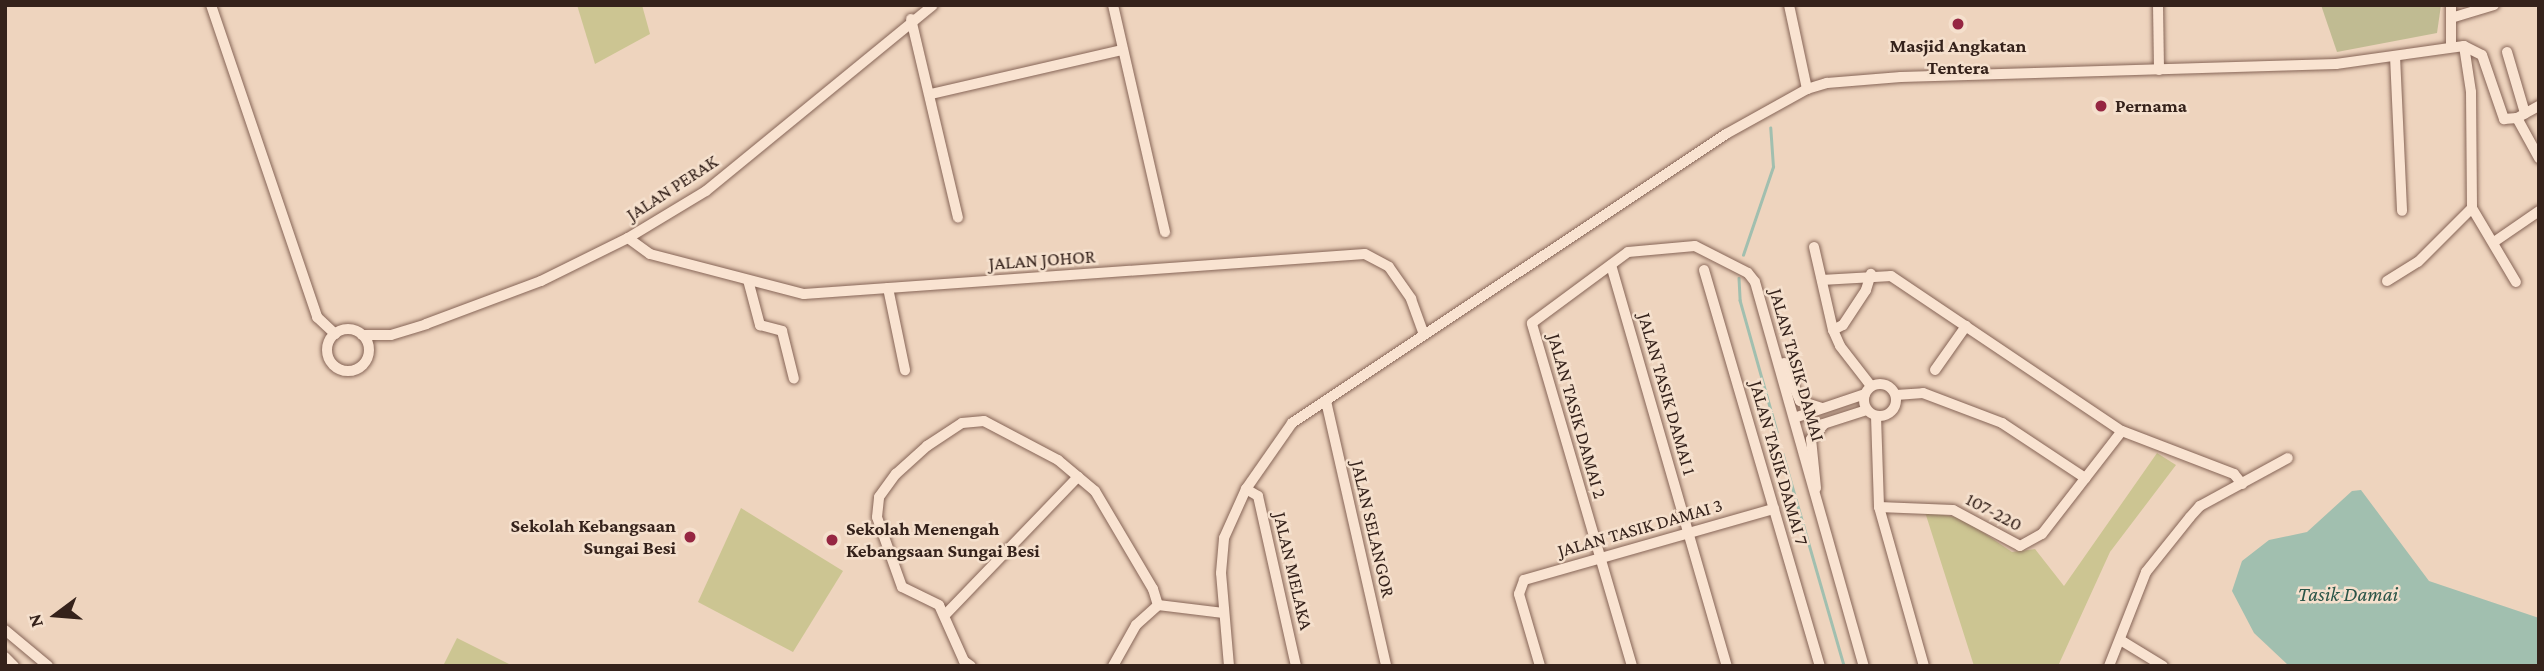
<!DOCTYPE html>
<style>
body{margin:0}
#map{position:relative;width:2544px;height:671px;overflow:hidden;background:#eed4be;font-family:"Crimson Pro",serif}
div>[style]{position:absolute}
.green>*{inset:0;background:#ccc592}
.cemetery>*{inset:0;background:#c0bb92}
.water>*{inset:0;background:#a1bfaf}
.stream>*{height:2.5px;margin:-1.25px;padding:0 1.25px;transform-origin:1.25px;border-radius:1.25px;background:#a1bfaf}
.roads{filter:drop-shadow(0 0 2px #866557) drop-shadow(0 0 2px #866557)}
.minor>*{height:10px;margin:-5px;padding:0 5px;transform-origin:5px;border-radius:5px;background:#f9e3d1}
.minor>.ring{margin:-5px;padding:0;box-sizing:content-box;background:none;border:10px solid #f9e3d1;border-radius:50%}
.dots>*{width:19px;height:19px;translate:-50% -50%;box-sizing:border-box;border:4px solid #f5e0cd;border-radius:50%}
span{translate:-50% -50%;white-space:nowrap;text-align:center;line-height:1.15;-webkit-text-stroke:5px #f5e0cd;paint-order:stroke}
.poi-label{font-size:19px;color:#35221b;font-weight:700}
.left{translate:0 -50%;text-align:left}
.right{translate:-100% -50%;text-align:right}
.street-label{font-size:19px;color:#35221b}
.water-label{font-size:21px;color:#2a5548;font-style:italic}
.frame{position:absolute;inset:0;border:7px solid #35221b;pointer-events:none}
.north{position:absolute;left:21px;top:580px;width:70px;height:70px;-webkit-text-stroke:5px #f5e0cd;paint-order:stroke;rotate:254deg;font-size:19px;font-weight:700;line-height:28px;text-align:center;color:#35221b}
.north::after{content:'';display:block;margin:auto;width:24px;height:32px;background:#35221b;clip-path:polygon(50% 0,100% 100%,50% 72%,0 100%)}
</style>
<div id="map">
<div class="green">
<div style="clip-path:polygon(577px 5px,642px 5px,650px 34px,595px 64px)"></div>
<div style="clip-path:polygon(2157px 453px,2176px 465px,2110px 552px,2058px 666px,1974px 666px,1925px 512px,1962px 518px,2012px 552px,2035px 549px,2064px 586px)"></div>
<div style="clip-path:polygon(741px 508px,843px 571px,793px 652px,698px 602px)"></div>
<div style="clip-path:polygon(457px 638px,513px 666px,443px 666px)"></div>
</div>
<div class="cemetery">
<div style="clip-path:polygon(2321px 5px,2441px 5px,2437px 33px,2337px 52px)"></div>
</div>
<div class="water">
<div style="clip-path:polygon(2361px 490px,2429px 581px,2539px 618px,2539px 666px,2289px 666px,2254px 633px,2232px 591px,2242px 561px,2269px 540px,2307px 532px,2352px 491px)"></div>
</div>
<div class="stream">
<div style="left:1743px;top:255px;width:93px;rotate:-71.2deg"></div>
<div style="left:1773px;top:167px;width:39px;rotate:-94deg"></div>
<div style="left:1739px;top:278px;width:22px;rotate:87deg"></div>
<div style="left:1740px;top:300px;width:137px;rotate:74.3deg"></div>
<div style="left:1783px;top:454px;width:221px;rotate:73.9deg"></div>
</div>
<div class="roads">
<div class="minor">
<div style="left:211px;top:5px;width:330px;rotate:71.2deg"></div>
<div style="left:317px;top:317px;width:25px;rotate:43deg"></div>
<div style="left:1113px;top:5px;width:233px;rotate:77.1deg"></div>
<div style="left:1789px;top:5px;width:86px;rotate:77.9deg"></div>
<div style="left:2158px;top:5px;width:65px;rotate:89.1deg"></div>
<div style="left:2451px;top:18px;width:45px;rotate:-16.8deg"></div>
<div style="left:911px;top:19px;width:204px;rotate:76.7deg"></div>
<div style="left:2451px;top:46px;width:41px;rotate:-90deg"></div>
<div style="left:2464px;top:46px;width:47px;rotate:81.3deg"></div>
<div style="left:2471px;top:92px;width:116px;rotate:89.5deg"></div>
<div style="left:2472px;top:208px;width:86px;rotate:59.3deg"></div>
<div style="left:2507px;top:52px;width:64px;rotate:73.6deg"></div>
<div style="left:2395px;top:56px;width:155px;rotate:87.4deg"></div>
<div style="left:931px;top:94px;width:196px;rotate:-13deg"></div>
<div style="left:2517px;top:118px;width:46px;rotate:61.2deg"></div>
<div style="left:628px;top:238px;width:27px;rotate:36deg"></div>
<div style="left:650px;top:254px;width:159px;rotate:14.6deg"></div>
<div style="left:804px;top:294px;width:562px;rotate:-4.08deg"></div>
<div style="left:1365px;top:254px;width:27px;rotate:28deg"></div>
<div style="left:1389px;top:267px;width:39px;rotate:55deg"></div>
<div style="left:1411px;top:299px;width:38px;rotate:70deg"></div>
<div style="left:2494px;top:242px;width:55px;rotate:-34.6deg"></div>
<div style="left:1814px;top:247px;width:85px;rotate:77.1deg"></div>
<div style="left:1833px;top:330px;width:17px;rotate:66deg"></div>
<div style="left:1840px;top:346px;width:51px;rotate:52.2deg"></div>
<div style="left:1611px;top:265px;width:417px;rotate:73.9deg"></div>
<div style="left:1704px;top:270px;width:413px;rotate:73.7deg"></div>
<div style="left:748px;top:280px;width:47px;rotate:75.1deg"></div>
<div style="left:760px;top:325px;width:23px;rotate:15deg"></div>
<div style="left:782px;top:331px;width:49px;rotate:76deg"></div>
<div style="left:1822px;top:280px;width:69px;rotate:-3.3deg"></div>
<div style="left:1891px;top:276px;width:278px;rotate:33.9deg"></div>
<div style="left:2122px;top:431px;width:120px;rotate:21deg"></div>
<div style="left:2234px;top:474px;width:13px;rotate:51deg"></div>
<div style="left:2387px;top:281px;width:36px;rotate:-32deg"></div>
<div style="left:2418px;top:262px;width:76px;rotate:-45deg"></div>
<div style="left:888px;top:288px;width:84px;rotate:78.3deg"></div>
<div class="ring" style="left:327px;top:329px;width:32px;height:32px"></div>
<div style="left:1833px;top:330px;width:11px;rotate:-27deg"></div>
<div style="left:1843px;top:325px;width:42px;rotate:-56.7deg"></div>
<div style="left:1866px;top:290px;width:17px;rotate:-73deg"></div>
<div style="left:362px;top:335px;width:29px"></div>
<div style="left:391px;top:335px;width:37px;rotate:-17deg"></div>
<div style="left:426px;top:324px;width:123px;rotate:-20.5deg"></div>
<div style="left:541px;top:281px;width:97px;rotate:-26.3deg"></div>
<div style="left:628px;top:238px;width:91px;rotate:-31.1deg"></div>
<div style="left:706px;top:191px;width:293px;rotate:-39.3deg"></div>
<div style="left:1784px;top:363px;width:41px;rotate:67.2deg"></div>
<div style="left:1800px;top:401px;width:23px;rotate:18deg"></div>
<div style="left:1935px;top:370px;width:54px;rotate:-54.8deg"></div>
<div class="ring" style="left:1864px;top:384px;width:22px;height:22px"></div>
<div style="left:1896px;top:395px;width:27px;rotate:-4deg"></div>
<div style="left:1923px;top:393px;width:85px;rotate:20.8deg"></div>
<div style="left:2002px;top:423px;width:100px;rotate:33.5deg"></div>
<div style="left:1326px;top:401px;width:272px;rotate:77.2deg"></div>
<div style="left:1876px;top:416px;width:91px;rotate:88.1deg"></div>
<div style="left:1879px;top:507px;width:165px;rotate:74.2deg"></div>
<div style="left:1794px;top:418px;width:75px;rotate:-18.7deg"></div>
<div style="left:1820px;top:425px;width:49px;rotate:-17.7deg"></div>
<div style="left:1816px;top:488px;width:49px;rotate:-95.8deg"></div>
<div style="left:1811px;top:439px;width:20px;rotate:-49deg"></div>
<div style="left:1246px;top:489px;width:14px;rotate:30deg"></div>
<div style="left:1258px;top:496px;width:174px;rotate:77.4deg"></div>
<div style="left:1879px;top:507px;width:74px;rotate:2.3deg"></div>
<div style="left:1953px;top:510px;width:76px;rotate:28.2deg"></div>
<div style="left:2020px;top:546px;width:25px;rotate:-29deg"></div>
<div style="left:2042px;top:534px;width:130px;rotate:-52.2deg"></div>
<div style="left:945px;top:615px;width:192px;rotate:-46.1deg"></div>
<div style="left:5px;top:630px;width:56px;rotate:39.9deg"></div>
<div style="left:2122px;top:641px;width:48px;rotate:31.4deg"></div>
<div style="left:5px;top:657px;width:13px;rotate:45deg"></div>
<div style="left:971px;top:666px;width:9px;rotate:-144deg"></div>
<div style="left:964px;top:661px;width:61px;rotate:-114.1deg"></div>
<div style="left:939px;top:605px;width:41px;rotate:-154.1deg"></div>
<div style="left:902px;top:587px;width:74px;rotate:-109.7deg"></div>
<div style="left:877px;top:517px;width:20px;rotate:-84deg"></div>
<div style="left:879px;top:497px;width:29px;rotate:-54deg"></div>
<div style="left:896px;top:474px;width:42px;rotate:-42.1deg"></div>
<div style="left:927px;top:446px;width:42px;rotate:-33.3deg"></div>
<div style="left:962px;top:423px;width:22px;rotate:-5deg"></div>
<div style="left:984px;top:421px;width:84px;rotate:27.8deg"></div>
<div style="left:1058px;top:460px;width:48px;rotate:40deg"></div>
<div style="left:1095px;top:491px;width:114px;rotate:59.4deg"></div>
<div style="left:1153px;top:589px;width:17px;rotate:73deg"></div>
<div style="left:1158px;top:605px;width:66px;rotate:6.9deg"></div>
<div style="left:1113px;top:666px;width:47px;rotate:-60.7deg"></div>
<div style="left:1136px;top:625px;width:30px;rotate:-42deg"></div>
<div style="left:1229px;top:666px;width:93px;rotate:-94.9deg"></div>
<div style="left:1221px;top:573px;width:35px;rotate:-85deg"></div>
<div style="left:1224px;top:538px;width:54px;rotate:-65.8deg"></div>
<div style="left:1246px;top:489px;width:80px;rotate:-55.1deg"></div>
<div style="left:1292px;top:423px;width:521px;rotate:-33.66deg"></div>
<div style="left:1726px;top:134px;width:93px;rotate:-29.1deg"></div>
<div style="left:1807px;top:89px;width:21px;rotate:-17deg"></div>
<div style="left:1827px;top:83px;width:74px;rotate:-4.6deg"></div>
<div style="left:1901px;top:77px;width:435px;rotate:-1.7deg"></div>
<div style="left:2336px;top:64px;width:129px;rotate:-8deg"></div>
<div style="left:2464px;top:46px;width:20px;rotate:27deg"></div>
<div style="left:2482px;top:55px;width:68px;rotate:71deg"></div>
<div style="left:2504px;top:119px;width:13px;rotate:-4deg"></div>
<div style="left:2517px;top:118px;width:25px;rotate:-29deg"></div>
<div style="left:1540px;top:666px;width:75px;rotate:-106.3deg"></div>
<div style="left:1519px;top:594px;width:15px;rotate:-70deg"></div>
<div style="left:1524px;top:580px;width:260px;rotate:-15.9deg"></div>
<div style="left:1632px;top:666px;width:357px;rotate:-106.3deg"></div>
<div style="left:1532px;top:323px;width:119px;rotate:-36.5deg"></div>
<div style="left:1628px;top:252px;width:67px;rotate:-5.1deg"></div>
<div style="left:1695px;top:246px;width:59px;rotate:27deg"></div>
<div style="left:1748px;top:273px;width:11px;rotate:52deg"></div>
<div style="left:1755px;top:282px;width:399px;rotate:74.2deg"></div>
<div style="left:2109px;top:666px;width:101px;rotate:-68.5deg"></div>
<div style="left:2146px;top:572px;width:70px;rotate:-51.3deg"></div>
<div style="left:2190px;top:517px;width:15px;rotate:-48deg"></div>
<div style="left:2200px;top:506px;width:100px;rotate:-28.6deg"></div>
</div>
</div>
<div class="dots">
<div style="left:1958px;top:24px;background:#962642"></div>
<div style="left:2101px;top:106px;background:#962642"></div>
<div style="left:690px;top:537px;background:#962642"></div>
<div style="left:832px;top:540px;background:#962642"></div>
</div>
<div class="poi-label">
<span style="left:1958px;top:57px">Masjid Angkatan<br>Tentera</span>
<span class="left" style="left:2115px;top:106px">Pernama</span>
<span class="right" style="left:676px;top:537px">Sekolah Kebangsaan<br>Sungai Besi</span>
<span class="left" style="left:846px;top:540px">Sekolah Menengah<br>Kebangsaan Sungai Besi</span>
</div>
<div class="street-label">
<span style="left:672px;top:188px;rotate:-33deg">JALAN PERAK</span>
<span style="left:1042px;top:260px;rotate:-4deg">JALAN JOHOR</span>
<span style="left:1797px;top:365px;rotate:74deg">JALAN TASIK DAMAI</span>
<span style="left:1667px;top:394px;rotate:74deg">JALAN TASIK DAMAI 1</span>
<span style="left:1577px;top:416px;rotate:74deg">JALAN TASIK DAMAI 2</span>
<span style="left:1779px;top:463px;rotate:74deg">JALAN TASIK DAMAI 7</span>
<span style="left:1994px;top:512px;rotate:28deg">107-220</span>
<span style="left:1640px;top:528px;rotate:-16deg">JALAN TASIK DAMAI 3</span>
<span style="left:1373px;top:529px;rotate:77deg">JALAN SELANGOR</span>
<span style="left:1293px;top:571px;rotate:77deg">JALAN MELAKA</span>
</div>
<div class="water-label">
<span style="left:2348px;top:594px">Tasik Damai</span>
</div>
<div class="frame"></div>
<div class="north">N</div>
</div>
